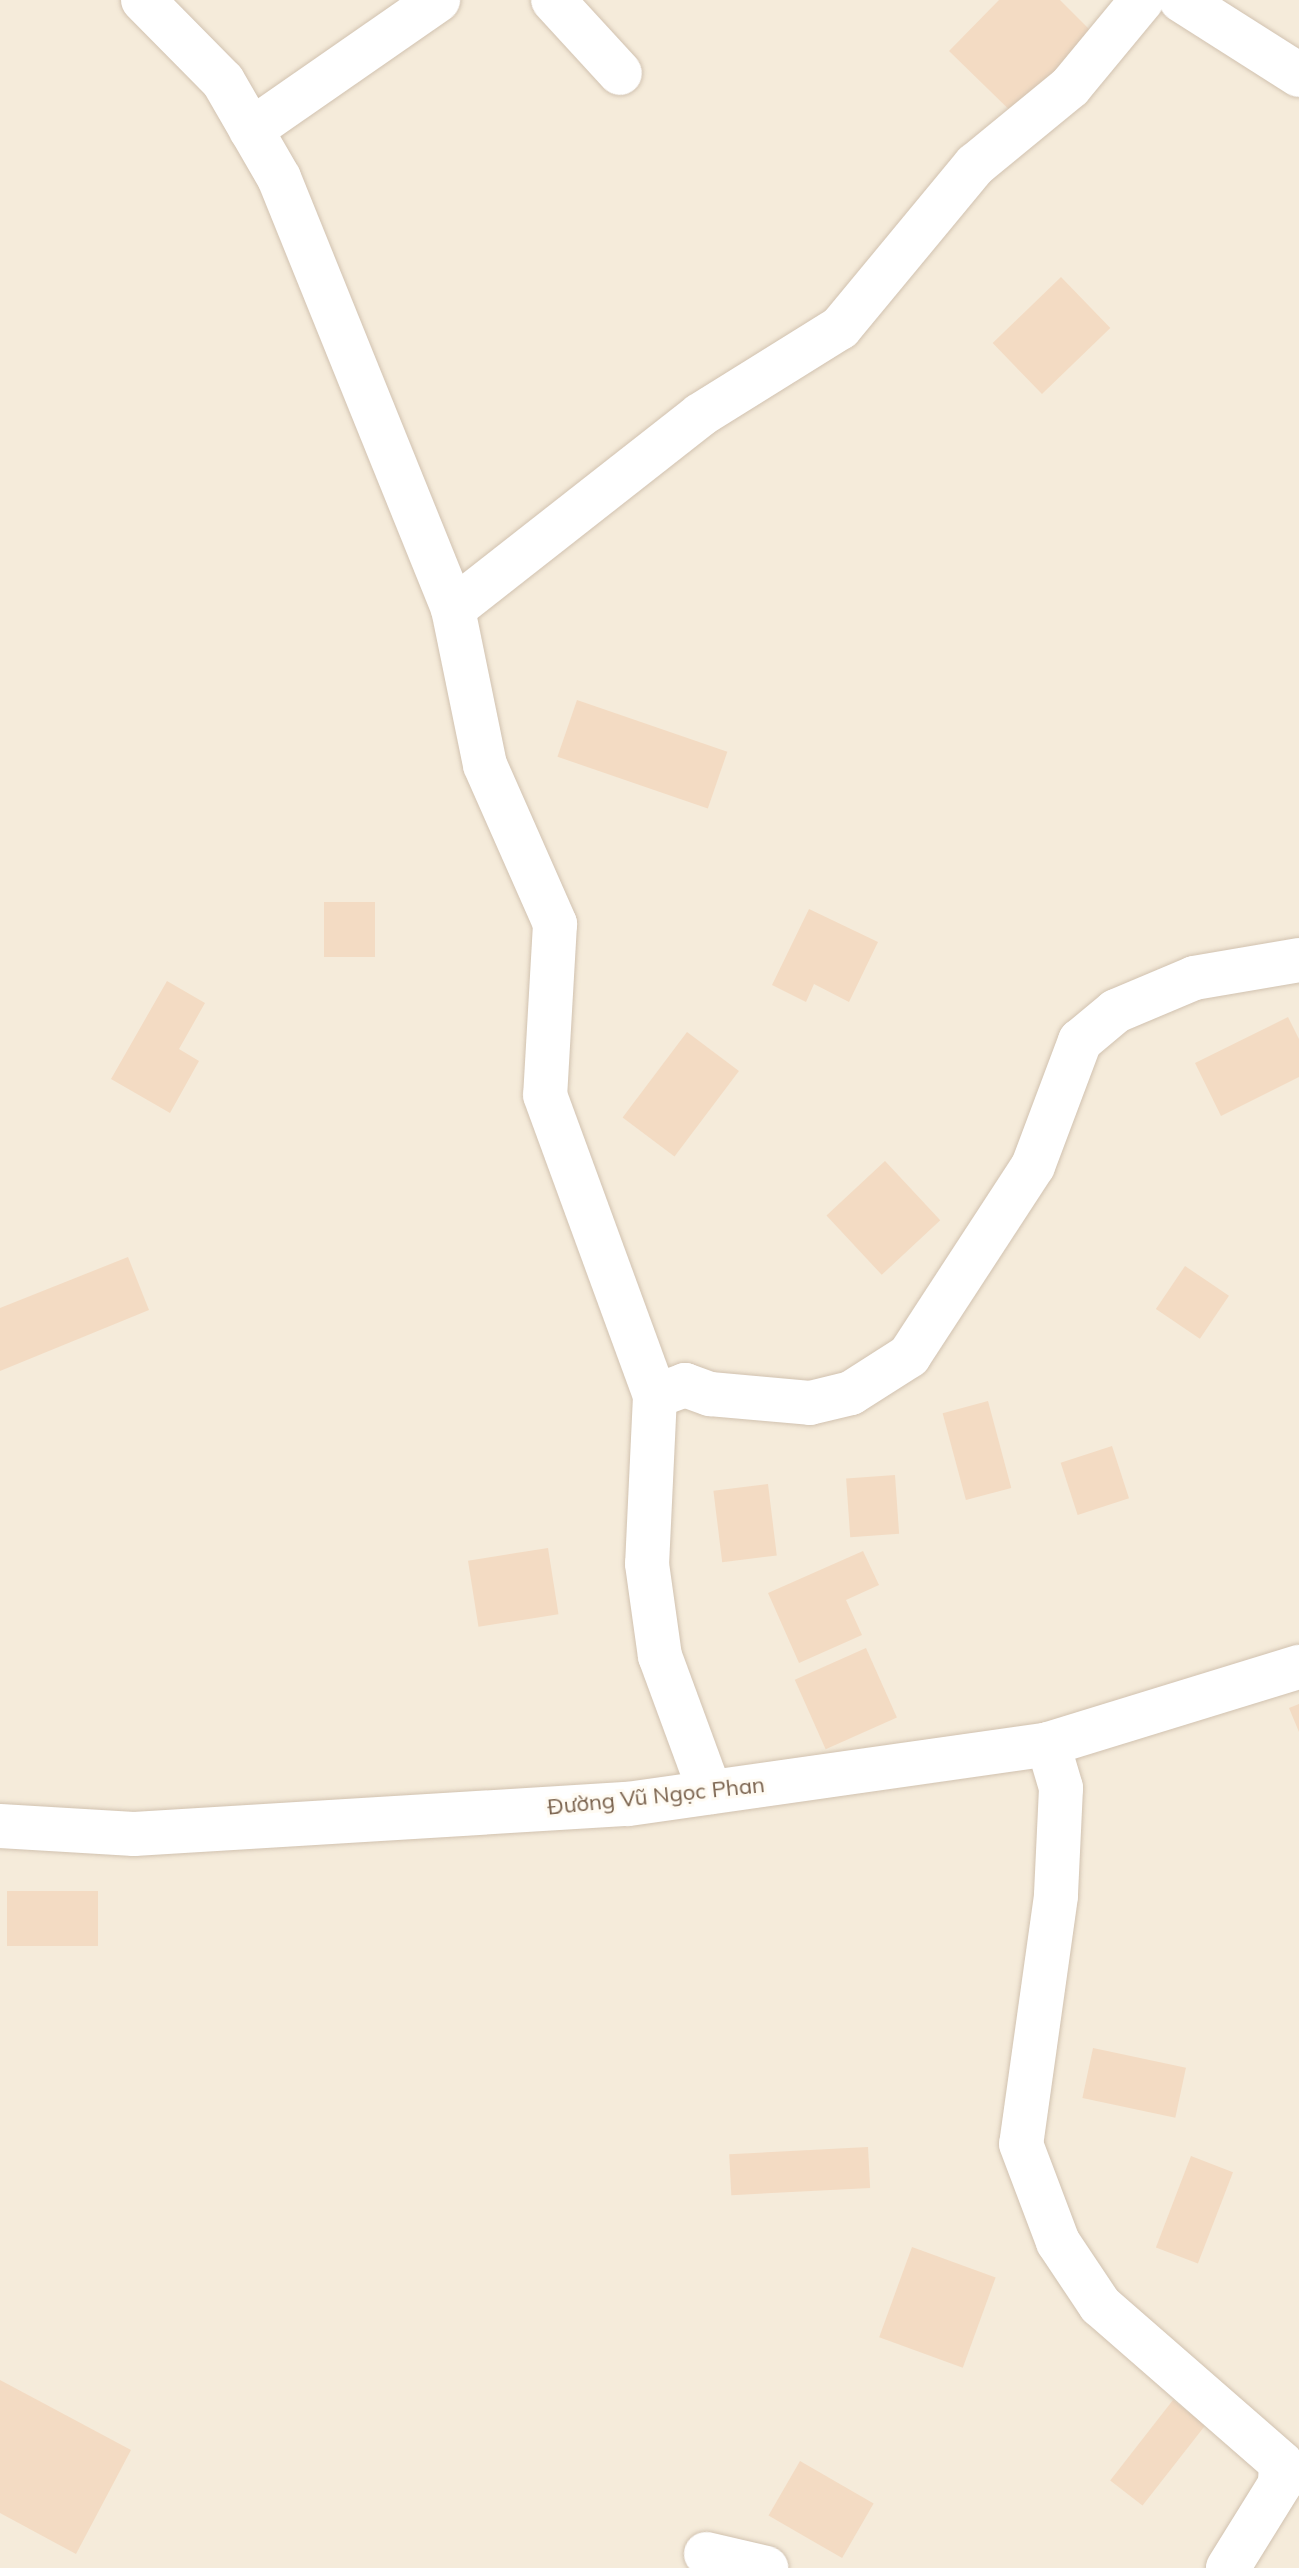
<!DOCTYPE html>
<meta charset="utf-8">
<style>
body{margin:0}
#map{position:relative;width:1299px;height:2568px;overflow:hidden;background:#fdf8ec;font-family:Mulish,sans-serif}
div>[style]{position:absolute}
.residential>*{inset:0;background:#f5ebda;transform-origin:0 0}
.building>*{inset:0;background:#f3dbc3;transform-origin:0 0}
.roads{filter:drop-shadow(0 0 2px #d1c2b0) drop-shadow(0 0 2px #d1c2b0)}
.minor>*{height:44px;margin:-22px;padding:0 22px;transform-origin:22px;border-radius:22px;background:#fff}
span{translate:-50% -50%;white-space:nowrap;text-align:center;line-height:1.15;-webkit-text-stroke:6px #fffbf3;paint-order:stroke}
.street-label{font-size:22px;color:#7a624d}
</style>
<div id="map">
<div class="residential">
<div style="left:0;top:0;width:1299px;height:2568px"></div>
</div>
<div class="building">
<div style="clip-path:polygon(999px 0,1060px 0,1102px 42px,1023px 123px,949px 51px)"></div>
<div style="left:1061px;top:277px;width:71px;height:95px;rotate:46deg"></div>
<div style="left:577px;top:700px;width:159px;height:60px;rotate:19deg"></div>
<div style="left:324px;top:902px;width:51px;height:55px"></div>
<div style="clip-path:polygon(809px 909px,878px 942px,849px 1002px,814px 984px,806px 1002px,772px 985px)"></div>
<div style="clip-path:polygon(167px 981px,205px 1003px,179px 1049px,199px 1061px,170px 1113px,111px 1079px)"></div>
<div style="clip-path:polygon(1288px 1017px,1299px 1039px,1299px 1077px,1221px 1116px,1195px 1063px)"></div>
<div style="left:687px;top:1032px;width:65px;height:107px;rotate:37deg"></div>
<div style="left:885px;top:1161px;width:81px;height:80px;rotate:47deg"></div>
<div style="clip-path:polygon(128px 1257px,149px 1310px,0 1371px,0 1308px)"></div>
<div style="left:1185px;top:1266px;width:53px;height:52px;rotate:34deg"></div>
<div style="left:988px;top:1401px;width:90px;height:47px;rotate:75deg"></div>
<div style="left:1112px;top:1446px;width:55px;height:54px;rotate:72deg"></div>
<div style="left:895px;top:1475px;width:59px;height:49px;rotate:86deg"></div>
<div style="left:768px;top:1484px;width:72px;height:55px;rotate:83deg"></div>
<div style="left:548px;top:1548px;width:67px;height:81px;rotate:81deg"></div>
<div style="clip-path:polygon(863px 1551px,879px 1585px,846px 1600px,862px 1635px,799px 1663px,768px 1593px)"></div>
<div style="left:866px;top:1648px;width:76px;height:78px;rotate:66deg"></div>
<div style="clip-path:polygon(1299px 1704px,1299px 1732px,1289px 1708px)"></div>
<div style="left:7px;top:1891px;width:91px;height:55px"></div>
<div style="left:1093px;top:2048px;width:95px;height:51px;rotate:12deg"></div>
<div style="left:868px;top:2147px;width:41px;height:139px;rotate:87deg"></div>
<div style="left:1191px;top:2156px;width:45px;height:98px;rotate:21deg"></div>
<div style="left:912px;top:2247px;width:89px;height:96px;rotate:20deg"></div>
<div style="clip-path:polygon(0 2380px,131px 2450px,76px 2554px,0 2513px)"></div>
<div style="left:1173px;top:2400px;width:41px;height:102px;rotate:38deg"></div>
<div style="left:800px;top:2461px;width:85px;height:63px;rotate:30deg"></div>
</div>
<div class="roads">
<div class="minor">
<div style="left:143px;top:0;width:114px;rotate:45.4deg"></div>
<div style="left:223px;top:81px;width:112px;rotate:60deg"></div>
<div style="left:279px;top:178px;width:465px;rotate:68deg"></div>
<div style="left:453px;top:609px;width:159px;rotate:78.4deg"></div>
<div style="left:485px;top:765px;width:174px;rotate:66.2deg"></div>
<div style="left:555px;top:924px;width:171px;rotate:93.3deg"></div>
<div style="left:545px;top:1095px;width:320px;rotate:69.9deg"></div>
<div style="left:655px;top:1396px;width:168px;rotate:92.7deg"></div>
<div style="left:647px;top:1564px;width:93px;rotate:82deg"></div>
<div style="left:660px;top:1656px;width:145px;rotate:69.8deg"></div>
<div style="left:553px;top:0;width:99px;rotate:47.5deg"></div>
<div style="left:1181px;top:0;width:140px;rotate:32.4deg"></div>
<div style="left:251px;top:130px;width:228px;rotate:-34.8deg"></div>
<div style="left:453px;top:609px;width:314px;rotate:-38.1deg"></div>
<div style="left:700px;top:415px;width:165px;rotate:-31.9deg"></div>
<div style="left:840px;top:328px;width:212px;rotate:-50.4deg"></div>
<div style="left:975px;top:165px;width:123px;rotate:-39.4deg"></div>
<div style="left:1070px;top:87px;width:113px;rotate:-50.4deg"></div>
<div style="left:655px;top:1396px;width:32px;rotate:-20deg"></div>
<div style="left:685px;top:1385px;width:27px;rotate:20deg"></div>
<div style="left:710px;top:1394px;width:100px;rotate:5.1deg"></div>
<div style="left:810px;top:1403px;width:42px;rotate:-13.7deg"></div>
<div style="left:851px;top:1393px;width:69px;rotate:-32.5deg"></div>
<div style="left:909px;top:1356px;width:227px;rotate:-56.9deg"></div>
<div style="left:1033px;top:1166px;width:134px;rotate:-69.4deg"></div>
<div style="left:1080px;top:1041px;width:47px;rotate:-39.8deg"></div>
<div style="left:1116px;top:1011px;width:85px;rotate:-22.9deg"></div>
<div style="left:1194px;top:978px;width:107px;rotate:-9.7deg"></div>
<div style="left:1048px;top:1744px;width:46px;rotate:73.5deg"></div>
<div style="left:1061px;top:1788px;width:108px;rotate:92.7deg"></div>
<div style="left:1056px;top:1896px;width:250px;rotate:98deg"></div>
<div style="left:1021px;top:2144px;width:105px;rotate:69.3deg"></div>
<div style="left:1058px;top:2242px;width:76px;rotate:56.3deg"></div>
<div style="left:1100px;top:2305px;width:240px;rotate:41.1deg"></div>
<div style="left:1281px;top:2463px;width:21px;rotate:93deg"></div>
<div style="left:1280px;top:2484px;width:99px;rotate:121.8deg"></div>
<div style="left:0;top:1826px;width:134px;rotate:3.4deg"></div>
<div style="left:134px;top:1834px;width:495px;rotate:-3.5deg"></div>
<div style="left:628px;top:1804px;width:424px;rotate:-8.1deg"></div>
<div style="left:1048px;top:1744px;width:263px;rotate:-17.1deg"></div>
<div style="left:706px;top:2554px;width:62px;rotate:13.1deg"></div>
</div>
</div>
<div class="street-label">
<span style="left:656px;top:1796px;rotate:-6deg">Đường Vũ Ngọc Phan</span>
</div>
</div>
